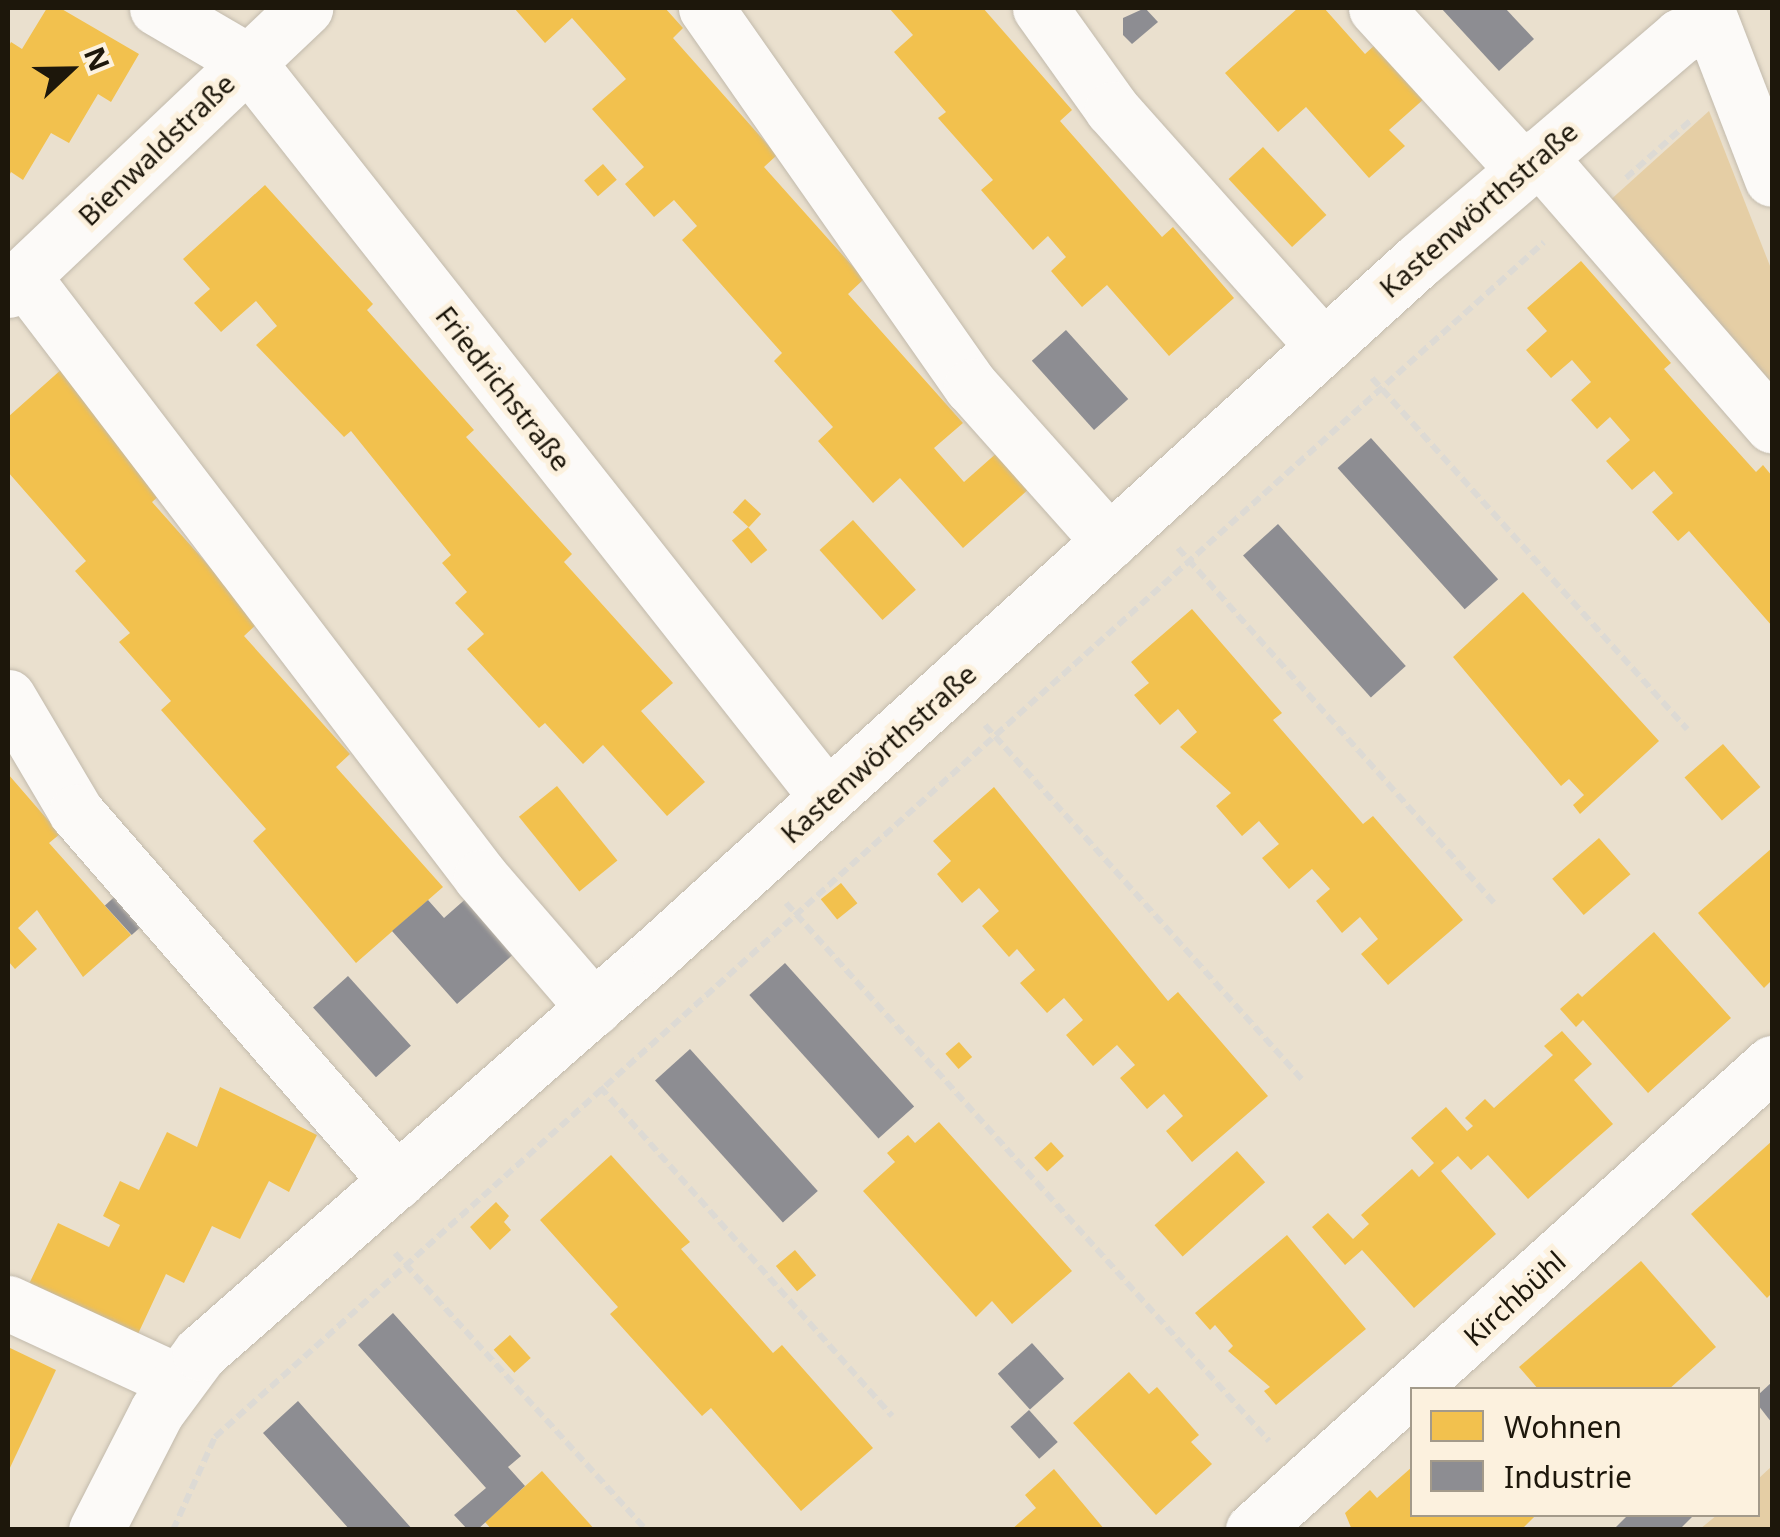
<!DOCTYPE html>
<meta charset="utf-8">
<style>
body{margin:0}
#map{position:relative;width:1780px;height:1537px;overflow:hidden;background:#eae0ce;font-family:"Noto Sans",sans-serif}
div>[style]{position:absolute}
.green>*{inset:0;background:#e5cea5}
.homes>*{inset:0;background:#f2c14e;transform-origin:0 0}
.industry>*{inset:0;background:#8d8d92;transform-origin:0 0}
.path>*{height:6px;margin-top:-3px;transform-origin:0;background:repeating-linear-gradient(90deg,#dddad4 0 10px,transparent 0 15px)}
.roads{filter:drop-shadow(0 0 2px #c2baac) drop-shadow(0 0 2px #c2baac)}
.minor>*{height:55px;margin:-27.5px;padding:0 27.5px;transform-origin:27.5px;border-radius:27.5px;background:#fcfaf8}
span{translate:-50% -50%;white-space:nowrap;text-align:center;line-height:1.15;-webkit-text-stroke:10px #fcf1de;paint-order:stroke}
.street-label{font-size:28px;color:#1d170b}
.frame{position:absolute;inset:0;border:10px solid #1d170b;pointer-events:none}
.legend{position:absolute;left:1410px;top:1387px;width:350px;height:130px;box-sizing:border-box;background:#fcf1de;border:2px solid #a39a8a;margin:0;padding:12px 18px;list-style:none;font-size:30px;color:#1d170b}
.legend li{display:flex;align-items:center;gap:20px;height:50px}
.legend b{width:50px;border:2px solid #a39a8a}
.north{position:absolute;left:20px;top:20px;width:100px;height:100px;-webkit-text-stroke:8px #fcf1de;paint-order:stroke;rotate:68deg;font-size:28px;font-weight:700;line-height:40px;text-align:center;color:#1d170b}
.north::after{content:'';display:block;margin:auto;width:35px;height:45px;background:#1d170b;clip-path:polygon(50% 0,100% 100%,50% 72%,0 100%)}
</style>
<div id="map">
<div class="green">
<div style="clip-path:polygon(1709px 111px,1772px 271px,1772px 412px,1597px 212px)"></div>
<div style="clip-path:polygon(1772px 1466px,1772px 1529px,1700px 1529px,1717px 1515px,1758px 1514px,1758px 1479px)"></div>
</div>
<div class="homes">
<div style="clip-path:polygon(47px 8px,60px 8px,139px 54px,111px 102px,98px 94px,69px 143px,51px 133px,23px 180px,11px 172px,8px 178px,8px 48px,11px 42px,22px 49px)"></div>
<div style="clip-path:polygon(514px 8px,665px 8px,683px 28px,673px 38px,777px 155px,764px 167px,864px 279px,848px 294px,963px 423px,934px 448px,964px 482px,999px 451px,1031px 487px,963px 548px,900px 478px,873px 503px,818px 441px,833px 427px,774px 361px,782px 353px,682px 240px,697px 226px,674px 200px,654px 217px,625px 184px,644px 167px,592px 109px,626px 79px,572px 18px,545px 43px)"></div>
<div style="clip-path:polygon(889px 8px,983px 8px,1072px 110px,1060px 121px,1162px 237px,1173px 227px,1234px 298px,1169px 356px,1107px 285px,1082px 307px,1051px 271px,1066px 257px,1048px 236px,1033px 250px,981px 190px,993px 180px,938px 118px,946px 112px,894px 52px,913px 35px)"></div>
<div style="clip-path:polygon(1298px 8px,1324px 8px,1365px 54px,1376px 44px,1425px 98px,1389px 130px,1405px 146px,1369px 178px,1306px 107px,1278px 132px,1225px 73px)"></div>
<div style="left:1263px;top:147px;width:93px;height:47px;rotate:47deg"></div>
<div style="left:603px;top:164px;width:21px;height:25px;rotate:49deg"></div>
<div style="clip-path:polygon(265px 185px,373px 304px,367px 310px,474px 430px,466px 437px,572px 554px,564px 562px,673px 683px,641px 711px,705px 782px,667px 816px,603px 745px,583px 764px,545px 723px,539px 728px,467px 649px,484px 634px,455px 603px,467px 592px,442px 563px,451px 555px,351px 431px,344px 437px,256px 345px,277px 326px,256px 301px,221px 332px,194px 303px,210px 289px,183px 259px)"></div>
<div style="clip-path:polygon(1581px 261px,1671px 363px,1664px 369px,1710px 421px,1756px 472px,1763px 465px,1772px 476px,1772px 626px,1689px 531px,1678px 541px,1652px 512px,1673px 493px,1654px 471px,1632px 490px,1606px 461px,1630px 440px,1610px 417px,1597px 429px,1571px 400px,1591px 382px,1572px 360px,1551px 378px,1526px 350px,1547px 331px,1527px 308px)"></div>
<div style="clip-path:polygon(63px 368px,169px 487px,152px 502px,259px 622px,244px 636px,350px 754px,336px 767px,443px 887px,356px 963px,253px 841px,266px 829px,161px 710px,171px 701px,119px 642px,130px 633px,75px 571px,86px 561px,8px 472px,8px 417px)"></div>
<div style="left:745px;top:499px;width:22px;height:18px;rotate:43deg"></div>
<div style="left:853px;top:520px;width:94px;height:45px;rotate:48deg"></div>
<div style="left:748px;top:527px;width:30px;height:21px;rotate:50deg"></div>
<div style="clip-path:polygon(1523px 592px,1659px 741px,1580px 814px,1573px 805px,1584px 795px,1569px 779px,1561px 786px,1453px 657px)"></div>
<div style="clip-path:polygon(1192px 609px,1282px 713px,1273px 720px,1363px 824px,1373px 816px,1463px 920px,1388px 985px,1361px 954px,1378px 939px,1360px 917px,1342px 933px,1316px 901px,1330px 889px,1312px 869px,1289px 889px,1262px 858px,1279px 844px,1259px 821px,1242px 836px,1216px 806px,1231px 793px,1180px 747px,1197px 732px,1178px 709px,1160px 725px,1134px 695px,1149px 683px,1131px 662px)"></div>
<div style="left:1723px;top:744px;width:57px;height:51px;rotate:49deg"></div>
<div style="clip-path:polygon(8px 774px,60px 834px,49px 843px,131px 935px,83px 977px,37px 910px,18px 928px,37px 949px,15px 969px,8px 961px)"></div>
<div style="left:557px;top:786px;width:96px;height:49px;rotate:51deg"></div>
<div style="clip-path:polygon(994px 787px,1168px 1001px,1178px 992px,1268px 1096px,1192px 1162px,1166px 1131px,1183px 1116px,1164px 1094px,1147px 1109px,1120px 1078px,1135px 1065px,1117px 1045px,1093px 1066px,1066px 1035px,1083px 1020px,1064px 998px,1047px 1013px,1020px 983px,1035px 970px,1017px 949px,1009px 957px,982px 926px,999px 911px,979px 888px,962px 903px,937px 874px,951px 861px,933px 841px)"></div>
<div style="left:1599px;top:838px;width:48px;height:62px;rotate:49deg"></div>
<div style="clip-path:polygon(1772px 848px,1772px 980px,1764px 988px,1698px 913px)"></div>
<div style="left:841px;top:883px;width:26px;height:26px;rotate:51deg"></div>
<div style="clip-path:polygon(1654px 932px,1731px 1018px,1648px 1093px,1583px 1020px,1576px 1027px,1560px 1009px,1578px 993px,1582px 997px)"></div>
<div style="clip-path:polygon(1562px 1031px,1592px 1064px,1574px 1080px,1613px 1124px,1528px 1199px,1488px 1155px,1471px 1170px,1458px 1156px,1441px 1171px,1496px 1234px,1414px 1308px,1362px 1250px,1345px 1265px,1312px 1227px,1328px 1213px,1353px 1239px,1369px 1224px,1361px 1215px,1412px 1169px,1419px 1177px,1434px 1163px,1411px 1138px,1446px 1107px,1467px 1131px,1473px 1126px,1465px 1118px,1485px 1099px,1494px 1108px,1553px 1055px,1544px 1046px)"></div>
<div style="left:959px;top:1042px;width:20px;height:18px;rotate:49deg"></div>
<div style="clip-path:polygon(220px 1087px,317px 1135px,289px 1192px,269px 1181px,240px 1239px,212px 1226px,184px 1283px,166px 1274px,137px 1336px,29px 1284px,58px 1223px,109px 1247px,120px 1225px,103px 1216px,120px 1181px,139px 1190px,167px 1132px,197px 1147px)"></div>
<div style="clip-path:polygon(939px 1122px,1072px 1271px,1012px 1324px,992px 1301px,976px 1317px,863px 1191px,895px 1162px,887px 1153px,908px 1135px,915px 1143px)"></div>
<div style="clip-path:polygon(1772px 1141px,1772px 1293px,1767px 1298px,1691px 1214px)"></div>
<div style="left:1051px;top:1142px;width:19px;height:23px;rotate:47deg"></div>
<div style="left:1237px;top:1151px;width:42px;height:111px;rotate:48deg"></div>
<div style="clip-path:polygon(611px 1155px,690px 1242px,681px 1249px,773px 1353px,782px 1345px,873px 1448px,801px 1511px,711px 1408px,702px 1416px,610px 1314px,618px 1307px,540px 1220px)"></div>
<div style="clip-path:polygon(496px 1202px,509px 1216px,504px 1222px,511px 1230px,490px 1250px,470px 1227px)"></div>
<div style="clip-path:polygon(1287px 1235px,1366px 1329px,1276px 1405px,1264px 1391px,1270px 1387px,1228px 1351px,1233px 1346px,1215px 1325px,1210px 1330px,1195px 1313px)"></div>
<div style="left:795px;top:1250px;width:33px;height:25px;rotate:50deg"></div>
<div style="clip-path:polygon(1641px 1261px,1716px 1347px,1668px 1390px,1539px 1390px,1519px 1367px)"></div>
<div style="left:510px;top:1335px;width:31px;height:22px;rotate:48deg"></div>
<div style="clip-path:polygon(8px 1347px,56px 1370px,8px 1472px)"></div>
<div style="clip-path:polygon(1129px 1372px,1149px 1394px,1157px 1387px,1199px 1435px,1191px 1442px,1212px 1464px,1156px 1515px,1073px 1423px)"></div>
<div style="clip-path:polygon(1412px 1467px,1412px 1514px,1537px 1514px,1521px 1530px,1352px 1530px,1345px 1513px,1370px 1490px,1377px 1498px)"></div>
<div style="clip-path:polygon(1054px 1469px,1105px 1530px,1011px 1530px,1036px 1508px,1025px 1495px)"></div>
<div style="clip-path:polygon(542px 1471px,588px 1522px,595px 1530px,492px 1530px,485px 1522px)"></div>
</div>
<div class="industry">
<div style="clip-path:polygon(1145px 8px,1158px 22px,1132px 44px,1123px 35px,1123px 18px)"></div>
<div style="clip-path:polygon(1441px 8px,1505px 8px,1534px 39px,1499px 71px)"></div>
<div style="left:1066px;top:330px;width:93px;height:46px;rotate:48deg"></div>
<div style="left:1371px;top:438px;width:190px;height:45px;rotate:48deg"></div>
<div style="left:1278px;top:524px;width:191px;height:47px;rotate:48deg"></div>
<div style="clip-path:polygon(478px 888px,526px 943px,457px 1004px,392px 931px,428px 900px,444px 918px)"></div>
<div style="left:122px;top:890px;width:40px;height:23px;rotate:48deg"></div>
<div style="left:785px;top:963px;width:193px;height:48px;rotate:48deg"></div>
<div style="left:348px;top:976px;width:94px;height:47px;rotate:48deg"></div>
<div style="left:690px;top:1049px;width:191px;height:47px;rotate:48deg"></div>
<div style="clip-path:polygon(393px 1313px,521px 1456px,508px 1467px,525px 1486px,477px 1530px,468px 1530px,454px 1515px,486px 1488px,358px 1345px)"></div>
<div style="left:1032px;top:1343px;width:48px;height:46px;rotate:48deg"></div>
<div style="clip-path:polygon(1772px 1382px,1772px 1423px,1758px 1405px,1758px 1395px)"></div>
<div style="clip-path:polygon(298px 1401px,313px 1418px,413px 1530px,350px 1530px,341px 1520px,263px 1433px)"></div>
<div style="left:1029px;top:1410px;width:43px;height:25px;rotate:48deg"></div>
<div style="clip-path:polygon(1629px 1514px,1695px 1514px,1679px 1530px,1613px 1530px)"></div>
</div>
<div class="path">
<div style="left:1626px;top:178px;width:87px;rotate:-41.7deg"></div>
<div style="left:1372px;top:378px;width:472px;rotate:48.1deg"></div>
<div style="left:1178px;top:548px;width:475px;rotate:48.3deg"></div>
<div style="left:985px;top:725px;width:479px;rotate:48.2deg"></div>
<div style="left:786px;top:903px;width:723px;rotate:48.08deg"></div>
<div style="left:600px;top:1087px;width:440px;rotate:48.4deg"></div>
<div style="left:395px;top:1253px;width:374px;rotate:47.8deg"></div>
<div style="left:173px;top:1530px;width:102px;rotate:-65.7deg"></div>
<div style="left:215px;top:1437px;width:1787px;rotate:-41.96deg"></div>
</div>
<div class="roads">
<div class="minor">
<div style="left:157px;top:8px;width:103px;rotate:30.3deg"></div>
<div style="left:246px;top:60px;width:938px;rotate:51.75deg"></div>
<div style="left:706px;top:8px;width:462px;rotate:55deg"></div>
<div style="left:971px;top:386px;width:208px;rotate:48.3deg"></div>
<div style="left:1040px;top:8px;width:124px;rotate:54.5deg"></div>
<div style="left:1112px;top:109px;width:317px;rotate:48.3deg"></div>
<div style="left:1376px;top:8px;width:218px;rotate:47.6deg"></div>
<div style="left:1706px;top:8px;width:183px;rotate:68.9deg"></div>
<div style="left:1538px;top:156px;width:357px;rotate:49deg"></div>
<div style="left:24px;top:278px;width:753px;rotate:52.66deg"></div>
<div style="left:481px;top:877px;width:173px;rotate:49.2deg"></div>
<div style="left:8px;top:290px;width:410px;rotate:-43.5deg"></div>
<div style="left:8px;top:697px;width:134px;rotate:59.4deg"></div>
<div style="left:76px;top:812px;width:489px;rotate:49deg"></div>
<div style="left:8px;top:1303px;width:186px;rotate:24.8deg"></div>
<div style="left:96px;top:1530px;width:134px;rotate:-62.9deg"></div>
<div style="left:157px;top:1411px;width:72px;rotate:-53.4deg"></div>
<div style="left:200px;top:1353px;width:611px;rotate:-41.28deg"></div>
<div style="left:659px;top:950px;width:1026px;rotate:-42.24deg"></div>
<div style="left:1419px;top:260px;width:344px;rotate:-40.6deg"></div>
<div style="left:1680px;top:36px;width:34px;rotate:-21deg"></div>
<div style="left:1253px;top:1530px;width:698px;rotate:-41.98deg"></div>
</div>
</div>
<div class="street-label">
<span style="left:156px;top:149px;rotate:-44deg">Bienwaldstraße</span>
<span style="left:1478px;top:209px;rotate:-41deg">Kastenwörthstraße</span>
<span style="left:504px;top:388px;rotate:52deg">Friedrichstraße</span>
<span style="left:878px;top:753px;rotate:-42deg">Kastenwörthstraße</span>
<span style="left:1514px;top:1298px;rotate:-42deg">Kirchbühl</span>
</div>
<div class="frame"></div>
<ul class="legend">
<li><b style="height:28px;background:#f2c14e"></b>Wohnen</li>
<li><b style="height:28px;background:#8d8d92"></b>Industrie</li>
</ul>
<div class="north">N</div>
</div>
